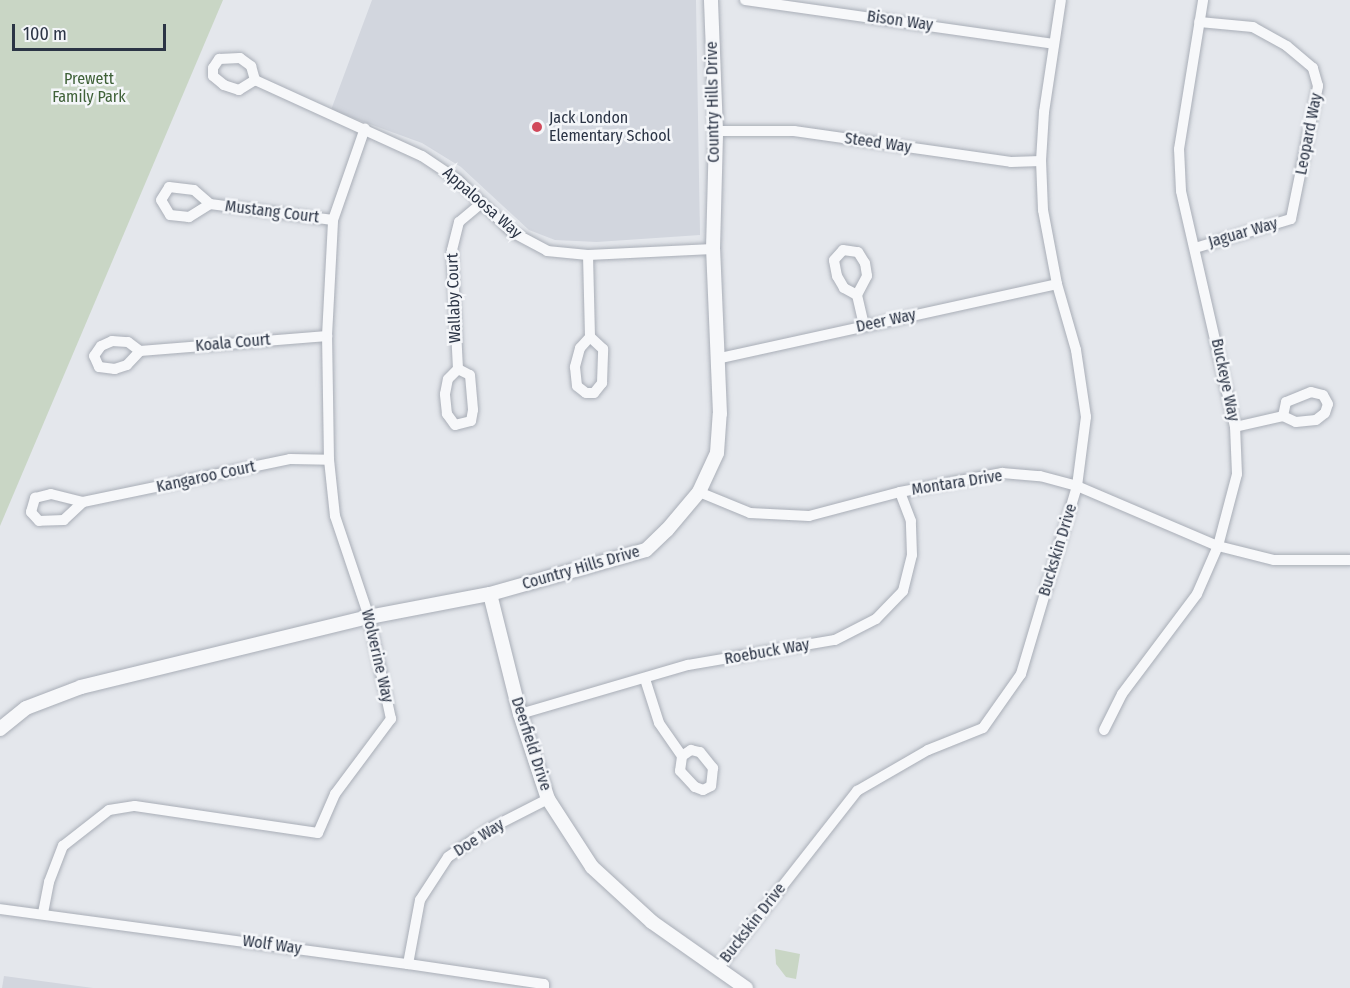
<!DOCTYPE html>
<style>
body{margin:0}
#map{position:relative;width:1350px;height:988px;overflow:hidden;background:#e4e7ec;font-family:"Fira Sans Condensed",sans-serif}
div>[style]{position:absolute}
.built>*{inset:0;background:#d2d6de}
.green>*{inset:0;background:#c9d6c5}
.roads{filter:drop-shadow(0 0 2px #a9aeb7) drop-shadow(0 0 2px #a9aeb7)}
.minor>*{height:10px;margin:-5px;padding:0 5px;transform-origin:5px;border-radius:5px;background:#f7f8fa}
.tertiary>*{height:14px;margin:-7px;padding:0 7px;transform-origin:7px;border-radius:7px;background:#f7f8fa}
.dots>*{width:16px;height:16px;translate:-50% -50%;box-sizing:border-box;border:3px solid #f4f6f9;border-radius:50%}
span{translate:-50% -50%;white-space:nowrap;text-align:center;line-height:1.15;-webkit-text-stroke:5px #f4f6f9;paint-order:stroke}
.street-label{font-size:16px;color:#2b3445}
.park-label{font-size:16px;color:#3f6138}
.poi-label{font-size:16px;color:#2b3445}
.left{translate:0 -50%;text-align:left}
.scale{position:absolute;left:12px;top:24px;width:154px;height:27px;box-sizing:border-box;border:3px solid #2b3445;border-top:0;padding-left:8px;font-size:18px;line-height:21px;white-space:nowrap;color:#2b3445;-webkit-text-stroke:4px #f4f6f9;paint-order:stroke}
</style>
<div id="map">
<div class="built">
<div style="clip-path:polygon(372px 0,696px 0,700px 235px,597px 242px,555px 240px,529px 230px,461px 167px,422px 143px,331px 110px)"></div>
<div style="clip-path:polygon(4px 976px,93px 988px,2px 988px)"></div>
</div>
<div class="green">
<div style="clip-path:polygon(0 0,223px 0,0 526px)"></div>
<div style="clip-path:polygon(775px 949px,800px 954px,796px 979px,786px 977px,776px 964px)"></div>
</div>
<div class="roads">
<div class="minor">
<div style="left:745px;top:0;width:312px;rotate:8.1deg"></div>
<div style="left:255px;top:80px;width:19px;rotate:148deg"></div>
<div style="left:239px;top:90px;width:16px;rotate:-162deg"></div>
<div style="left:224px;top:85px;width:14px;rotate:-141deg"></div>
<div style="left:213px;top:76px;width:8px;rotate:-90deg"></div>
<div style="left:213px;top:68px;width:11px;rotate:-56deg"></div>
<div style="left:219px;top:59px;width:21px;rotate:-3deg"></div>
<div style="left:240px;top:58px;width:14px;rotate:36deg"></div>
<div style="left:251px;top:66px;width:15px;rotate:74deg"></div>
<div style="left:255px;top:80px;width:183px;rotate:24.5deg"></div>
<div style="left:422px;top:156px;width:43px;rotate:33.7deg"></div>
<div style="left:458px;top:180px;width:75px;rotate:43.9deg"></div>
<div style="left:512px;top:232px;width:40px;rotate:28deg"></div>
<div style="left:547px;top:251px;width:41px;rotate:5.6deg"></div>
<div style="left:588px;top:255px;width:125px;rotate:-2.7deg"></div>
<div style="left:716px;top:131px;width:78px"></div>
<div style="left:794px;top:131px;width:219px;rotate:8.1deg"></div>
<div style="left:1011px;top:162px;width:30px;rotate:-2deg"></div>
<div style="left:210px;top:204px;width:25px;rotate:148deg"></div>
<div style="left:189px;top:217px;width:19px;rotate:-174deg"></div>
<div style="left:170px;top:215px;width:17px;rotate:-121deg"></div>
<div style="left:161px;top:200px;width:15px;rotate:-58deg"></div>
<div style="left:169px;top:187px;width:25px;rotate:7deg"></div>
<div style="left:194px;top:190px;width:21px;rotate:41deg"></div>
<div style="left:210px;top:204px;width:124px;rotate:7.4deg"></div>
<div style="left:1195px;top:248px;width:100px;rotate:-16.8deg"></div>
<div style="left:1291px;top:219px;width:136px;rotate:-78.5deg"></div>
<div style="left:1318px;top:86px;width:19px;rotate:-106deg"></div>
<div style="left:1313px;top:68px;width:34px;rotate:-140deg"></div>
<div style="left:1287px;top:46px;width:39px;rotate:-151deg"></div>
<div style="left:1253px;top:27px;width:54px;rotate:-174.7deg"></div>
<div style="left:588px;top:255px;width:82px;rotate:88.6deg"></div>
<div style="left:590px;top:337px;width:15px;rotate:132deg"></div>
<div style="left:580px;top:348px;width:20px;rotate:105deg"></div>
<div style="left:575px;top:367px;width:19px;rotate:84deg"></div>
<div style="left:577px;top:386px;width:11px;rotate:38deg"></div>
<div style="left:586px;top:393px;width:8px"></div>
<div style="left:594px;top:393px;width:13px;rotate:-51deg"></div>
<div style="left:602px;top:383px;width:34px;rotate:-88deg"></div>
<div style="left:603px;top:349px;width:18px;rotate:-137deg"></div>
<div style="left:857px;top:295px;width:15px;rotate:-152deg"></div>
<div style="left:844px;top:288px;width:14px;rotate:-120deg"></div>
<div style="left:837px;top:276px;width:16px;rotate:-101deg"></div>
<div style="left:834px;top:260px;width:13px;rotate:-48deg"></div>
<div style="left:843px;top:250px;width:15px;rotate:8deg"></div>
<div style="left:858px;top:252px;width:13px;rotate:58deg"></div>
<div style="left:865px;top:263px;width:13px;rotate:81deg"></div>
<div style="left:867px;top:276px;width:21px;rotate:118deg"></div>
<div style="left:857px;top:295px;width:31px;rotate:77deg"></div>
<div style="left:140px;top:351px;width:19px;rotate:133deg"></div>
<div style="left:127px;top:365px;width:13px;rotate:162deg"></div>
<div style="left:115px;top:369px;width:16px;rotate:-173deg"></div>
<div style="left:99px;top:367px;width:12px;rotate:-114deg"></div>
<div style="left:94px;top:356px;width:12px;rotate:-55deg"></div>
<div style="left:101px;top:346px;width:12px;rotate:-24deg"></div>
<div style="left:112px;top:341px;width:16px;rotate:4deg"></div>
<div style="left:128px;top:342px;width:15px;rotate:37deg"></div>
<div style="left:140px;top:351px;width:188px;rotate:-4.6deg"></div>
<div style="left:716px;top:359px;width:349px;rotate:-12.4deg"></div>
<div style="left:458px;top:369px;width:13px;rotate:27deg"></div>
<div style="left:470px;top:375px;width:35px;rotate:85deg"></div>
<div style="left:473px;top:410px;width:11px;rotate:100deg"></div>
<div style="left:471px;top:421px;width:16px;rotate:166deg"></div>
<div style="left:455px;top:425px;width:14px;rotate:-126deg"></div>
<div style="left:447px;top:414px;width:20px;rotate:-96deg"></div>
<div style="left:445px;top:394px;width:15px;rotate:-79deg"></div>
<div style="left:448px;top:379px;width:14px;rotate:-45deg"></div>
<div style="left:458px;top:369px;width:119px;rotate:-92.9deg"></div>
<div style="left:452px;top:250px;width:29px;rotate:-76deg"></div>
<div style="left:459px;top:222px;width:30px;rotate:-40deg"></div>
<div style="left:1235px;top:427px;width:49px;rotate:-12.9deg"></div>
<div style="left:1283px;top:416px;width:14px;rotate:25deg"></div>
<div style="left:1296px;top:422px;width:20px;rotate:-6deg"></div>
<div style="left:1316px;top:420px;width:11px;rotate:-38deg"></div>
<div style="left:1325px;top:413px;width:9px;rotate:-72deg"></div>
<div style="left:1328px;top:404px;width:10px;rotate:-119deg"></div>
<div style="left:1323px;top:395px;width:12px;rotate:-166deg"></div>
<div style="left:1311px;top:392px;width:27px;rotate:158deg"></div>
<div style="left:1286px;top:402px;width:14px;rotate:102deg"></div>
<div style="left:699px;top:492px;width:55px;rotate:22.4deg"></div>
<div style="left:750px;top:513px;width:59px;rotate:2.9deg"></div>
<div style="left:809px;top:516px;width:94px;rotate:-14.8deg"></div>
<div style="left:900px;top:492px;width:104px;rotate:-10.6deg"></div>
<div style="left:1002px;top:473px;width:38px;rotate:5deg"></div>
<div style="left:1040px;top:476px;width:38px;rotate:15deg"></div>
<div style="left:1077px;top:486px;width:153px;rotate:23.1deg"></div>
<div style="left:1218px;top:546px;width:58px;rotate:14deg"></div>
<div style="left:1274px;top:560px;width:76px"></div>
<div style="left:83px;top:502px;width:26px;rotate:137deg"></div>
<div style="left:64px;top:520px;width:25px;rotate:178deg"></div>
<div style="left:39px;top:521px;width:12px;rotate:-132deg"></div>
<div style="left:31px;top:512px;width:15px;rotate:-74deg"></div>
<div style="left:35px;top:498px;width:16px;rotate:-14deg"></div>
<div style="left:51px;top:494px;width:33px;rotate:14deg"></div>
<div style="left:83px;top:502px;width:211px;rotate:-11.7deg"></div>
<div style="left:290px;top:459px;width:39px;rotate:1deg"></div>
<div style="left:645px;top:679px;width:46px;rotate:72.3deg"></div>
<div style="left:659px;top:723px;width:40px;rotate:55.1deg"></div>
<div style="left:520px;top:714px;width:175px;rotate:-16.3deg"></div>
<div style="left:688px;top:665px;width:149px;rotate:-9.7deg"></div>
<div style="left:835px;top:640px;width:46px;rotate:-27.1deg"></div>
<div style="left:876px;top:619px;width:39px;rotate:-46deg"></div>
<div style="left:903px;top:591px;width:37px;rotate:-76deg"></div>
<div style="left:912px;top:555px;width:34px;rotate:-92deg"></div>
<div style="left:911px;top:521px;width:31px;rotate:-111deg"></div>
<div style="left:1104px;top:730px;width:40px;rotate:-63.4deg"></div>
<div style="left:1122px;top:694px;width:125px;rotate:-53.1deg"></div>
<div style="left:1197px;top:594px;width:52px;rotate:-66.4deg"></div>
<div style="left:1218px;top:546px;width:74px;rotate:-75.2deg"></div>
<div style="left:1237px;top:474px;width:47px;rotate:-92.4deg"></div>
<div style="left:1235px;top:427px;width:242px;rotate:-102.9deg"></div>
<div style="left:1181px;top:191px;width:42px;rotate:-92.7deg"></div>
<div style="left:1179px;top:149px;width:151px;rotate:-80.8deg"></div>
<div style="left:691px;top:750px;width:9px;rotate:13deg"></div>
<div style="left:700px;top:752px;width:21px;rotate:51deg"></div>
<div style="left:713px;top:768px;width:18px;rotate:96deg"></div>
<div style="left:711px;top:786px;width:9px;rotate:153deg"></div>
<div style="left:703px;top:790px;width:9px;rotate:-159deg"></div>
<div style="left:695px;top:787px;width:22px;rotate:-133deg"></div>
<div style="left:680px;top:771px;width:15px;rotate:-82deg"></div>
<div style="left:682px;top:756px;width:11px;rotate:-34deg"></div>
<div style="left:0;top:909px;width:412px;rotate:7.7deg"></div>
<div style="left:408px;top:964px;width:137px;rotate:8.4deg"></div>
<div style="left:544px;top:984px;width:4px;rotate:90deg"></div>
<div style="left:43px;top:913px;width:32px;rotate:-79deg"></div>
<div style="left:49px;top:882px;width:39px;rotate:-69deg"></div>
<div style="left:63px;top:846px;width:58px;rotate:-38deg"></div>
<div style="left:109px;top:810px;width:26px;rotate:-9deg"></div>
<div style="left:135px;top:806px;width:185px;rotate:8.4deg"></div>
<div style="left:318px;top:833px;width:43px;rotate:-66.4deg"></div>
<div style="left:335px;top:794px;width:94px;rotate:-53.3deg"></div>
<div style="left:391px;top:719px;width:104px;rotate:-102.2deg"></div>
<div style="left:369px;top:617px;width:107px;rotate:-108.6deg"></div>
<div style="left:335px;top:516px;width:56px;rotate:-96.1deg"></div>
<div style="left:329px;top:460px;width:124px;rotate:-90.9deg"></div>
<div style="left:327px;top:336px;width:116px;rotate:-87deg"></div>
<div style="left:333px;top:220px;width:97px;rotate:-70.8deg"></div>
<div style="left:408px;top:964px;width:65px;rotate:-79.4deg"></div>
<div style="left:420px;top:900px;width:51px;rotate:-56.9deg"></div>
<div style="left:448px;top:857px;width:50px;rotate:-34.3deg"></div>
<div style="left:489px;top:829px;width:66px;rotate:-27deg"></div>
<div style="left:719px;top:967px;width:224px;rotate:-51.9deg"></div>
<div style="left:857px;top:791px;width:82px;rotate:-30deg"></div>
<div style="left:928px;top:750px;width:59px;rotate:-21.8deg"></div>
<div style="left:983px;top:728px;width:66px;rotate:-54.9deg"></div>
<div style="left:1021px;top:674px;width:196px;rotate:-73.4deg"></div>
<div style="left:1077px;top:486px;width:70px;rotate:-82.6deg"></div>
<div style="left:1086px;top:417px;width:68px;rotate:-98.5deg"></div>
<div style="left:1076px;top:350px;width:69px;rotate:-106.1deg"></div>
<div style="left:1057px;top:284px;width:75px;rotate:-100.7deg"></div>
<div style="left:1043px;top:210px;width:49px;rotate:-92.3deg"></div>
<div style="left:1041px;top:161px;width:49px;rotate:-86.5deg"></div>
<div style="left:1044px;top:112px;width:113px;rotate:-81.4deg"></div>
</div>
<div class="tertiary">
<div style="left:490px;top:594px;width:124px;rotate:76deg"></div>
<div style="left:520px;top:714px;width:89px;rotate:71.8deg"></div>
<div style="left:548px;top:799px;width:81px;rotate:57.1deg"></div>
<div style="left:592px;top:867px;width:81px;rotate:42.5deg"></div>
<div style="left:652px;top:922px;width:115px;rotate:35.1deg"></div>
<div style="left:0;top:729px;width:33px;rotate:-39deg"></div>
<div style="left:26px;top:708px;width:59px;rotate:-20.9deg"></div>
<div style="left:81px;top:687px;width:296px;rotate:-13.7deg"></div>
<div style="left:369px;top:617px;width:123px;rotate:-10.8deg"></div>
<div style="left:490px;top:594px;width:162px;rotate:-15.8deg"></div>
<div style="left:646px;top:550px;width:29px;rotate:-44deg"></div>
<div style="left:667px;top:530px;width:50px;rotate:-49.9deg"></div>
<div style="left:699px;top:492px;width:43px;rotate:-65.2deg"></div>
<div style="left:717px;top:453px;width:39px;rotate:-86deg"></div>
<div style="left:720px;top:414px;width:165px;rotate:-92.4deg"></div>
<div style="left:713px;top:249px;width:118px;rotate:-88.5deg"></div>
<div style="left:716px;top:131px;width:131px;rotate:-92.2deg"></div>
</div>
</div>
<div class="dots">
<div style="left:537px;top:127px;background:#d1495b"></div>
</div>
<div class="street-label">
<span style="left:900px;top:21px;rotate:8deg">Bison Way</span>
<span style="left:713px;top:102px;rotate:-91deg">Country Hills Drive</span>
<span style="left:1309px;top:134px;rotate:-79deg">Leopard Way</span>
<span style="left:878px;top:143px;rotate:8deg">Steed Way</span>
<span style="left:482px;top:203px;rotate:41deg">Appaloosa Way</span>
<span style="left:272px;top:212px;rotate:7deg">Mustang Court</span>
<span style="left:1243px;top:233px;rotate:-16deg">Jaguar Way</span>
<span style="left:454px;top:298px;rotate:-92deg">Wallaby Court</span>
<span style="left:886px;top:321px;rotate:-12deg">Deer Way</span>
<span style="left:233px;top:343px;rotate:-5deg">Koala Court</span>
<span style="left:1225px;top:380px;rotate:78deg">Buckeye Way</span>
<span style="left:206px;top:477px;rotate:-12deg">Kangaroo Court</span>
<span style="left:957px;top:483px;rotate:-9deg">Montara Drive</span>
<span style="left:1058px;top:550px;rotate:-73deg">Buckskin Drive</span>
<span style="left:581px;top:568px;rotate:-16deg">Country Hills Drive</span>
<span style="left:767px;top:652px;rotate:-10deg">Roebuck Way</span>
<span style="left:377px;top:656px;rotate:77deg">Wolverine Way</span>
<span style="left:531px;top:744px;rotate:72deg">Deerfield Drive</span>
<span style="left:479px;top:838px;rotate:-32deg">Doe Way</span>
<span style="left:753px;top:923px;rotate:-52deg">Buckskin Drive</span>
<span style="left:272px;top:945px;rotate:8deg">Wolf Way</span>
</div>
<div class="park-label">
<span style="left:89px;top:88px">Prewett<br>Family Park</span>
</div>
<div class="poi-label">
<span class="left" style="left:549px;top:127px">Jack London<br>Elementary School</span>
</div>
<div class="scale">100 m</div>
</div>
